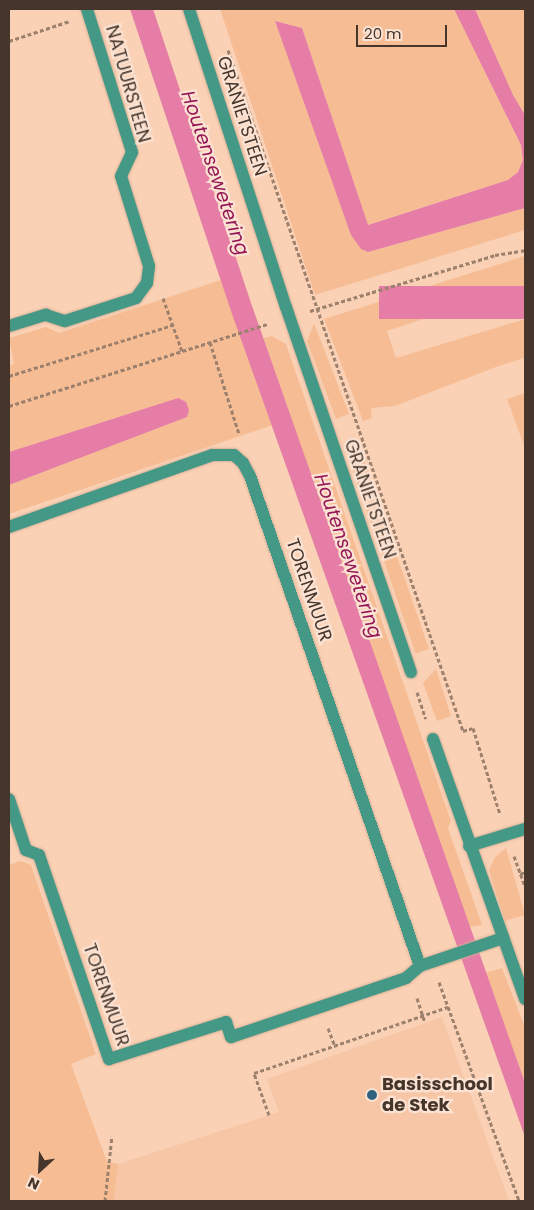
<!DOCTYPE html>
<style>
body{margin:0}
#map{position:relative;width:534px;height:1210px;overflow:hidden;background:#fad1b5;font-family:Poppins,sans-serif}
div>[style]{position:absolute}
.built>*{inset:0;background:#f6c6a6}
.green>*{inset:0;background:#f6bd95;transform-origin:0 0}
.water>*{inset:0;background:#e57da6;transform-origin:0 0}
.path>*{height:3px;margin-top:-1.5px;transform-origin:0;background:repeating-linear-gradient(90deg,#9d816d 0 4px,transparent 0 6.5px)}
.roads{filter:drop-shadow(0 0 1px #d2af96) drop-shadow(0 0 1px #d2af96)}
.minor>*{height:12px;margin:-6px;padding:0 6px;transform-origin:6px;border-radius:6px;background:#449986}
.dots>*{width:14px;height:14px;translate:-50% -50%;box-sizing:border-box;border:2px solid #fbe2d2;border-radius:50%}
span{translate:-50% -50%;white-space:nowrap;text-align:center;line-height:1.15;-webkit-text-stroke:4.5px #fbe2d2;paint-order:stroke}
.street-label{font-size:18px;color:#45352a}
.poi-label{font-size:18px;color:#45352a;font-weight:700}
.left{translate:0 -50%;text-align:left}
.water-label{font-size:19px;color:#941756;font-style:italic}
.frame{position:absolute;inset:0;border:10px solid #45352a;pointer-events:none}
.north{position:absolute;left:15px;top:1145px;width:50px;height:50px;-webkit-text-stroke:4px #fbe2d2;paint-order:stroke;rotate:205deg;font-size:14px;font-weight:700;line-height:20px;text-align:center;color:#45352a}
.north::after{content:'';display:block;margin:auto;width:18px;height:22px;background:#45352a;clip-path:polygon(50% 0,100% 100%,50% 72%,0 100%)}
.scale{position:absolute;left:356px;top:25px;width:91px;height:22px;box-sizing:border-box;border:2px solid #45352a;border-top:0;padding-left:6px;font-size:15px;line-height:18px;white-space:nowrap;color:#45352a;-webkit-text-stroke:4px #fbe2d2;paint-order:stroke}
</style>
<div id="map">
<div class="built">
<div style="clip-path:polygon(442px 1017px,509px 1201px,114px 1201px,118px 1164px,279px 1112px,267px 1079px)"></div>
</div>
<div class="green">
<div style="clip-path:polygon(220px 9px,454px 9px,521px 145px,523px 160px,518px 172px,508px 180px,367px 225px,302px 28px,275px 21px,368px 252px,525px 208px,525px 230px,315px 295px)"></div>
<div style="clip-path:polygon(475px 9px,525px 9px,525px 115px,513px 95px)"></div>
<div style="clip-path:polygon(525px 256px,525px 286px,387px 331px,396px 358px,525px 319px,525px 361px,524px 358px,496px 367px,395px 406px,371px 408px,372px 418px,363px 421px,324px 319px)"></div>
<div style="clip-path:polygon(221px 280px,273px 425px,9px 514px,9px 485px,186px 417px,178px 398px,9px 452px,9px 366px,14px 364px,9px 338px,46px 327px,59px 333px)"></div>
<div style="clip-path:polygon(314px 323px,349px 414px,336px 419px,307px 341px)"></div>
<div style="clip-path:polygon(272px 336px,286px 344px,451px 821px,448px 828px,482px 925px,469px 927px,263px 338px)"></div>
<div style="clip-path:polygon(525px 393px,525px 448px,507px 399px)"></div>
<div style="left:358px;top:443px;width:218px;height:14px;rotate:71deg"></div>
<div style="clip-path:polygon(436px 669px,451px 716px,437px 721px,423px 683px)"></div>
<div style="clip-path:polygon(506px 848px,525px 915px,505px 921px,489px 870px,495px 857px)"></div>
<div style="clip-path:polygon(20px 861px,31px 865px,96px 1054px,71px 1064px,107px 1162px,118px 1164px,114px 1201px,9px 1201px,9px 865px)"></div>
<div style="clip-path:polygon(502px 968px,525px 1027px,525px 1083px,485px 973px)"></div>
</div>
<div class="water">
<div style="clip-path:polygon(130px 9px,153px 9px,251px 303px,525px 1083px,525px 1137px,232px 314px)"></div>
<div style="clip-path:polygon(454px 9px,475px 9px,513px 95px,525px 115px,525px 208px,368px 252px,361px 249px,351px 235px,275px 21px,302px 28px,368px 225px,508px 180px,518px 172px,523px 160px,521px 145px)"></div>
<div style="left:525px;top:286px;width:33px;height:146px;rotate:90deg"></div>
<div style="clip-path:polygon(178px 398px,186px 402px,189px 410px,187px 417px,9px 485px,9px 452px)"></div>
</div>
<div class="path">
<div style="left:9px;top:41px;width:64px;rotate:-18.2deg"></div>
<div style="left:228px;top:50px;width:720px;rotate:70.96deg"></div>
<div style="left:463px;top:731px;width:10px;rotate:-17deg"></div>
<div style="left:473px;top:728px;width:90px;rotate:72.6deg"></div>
<div style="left:163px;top:298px;width:56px;rotate:70.3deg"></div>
<div style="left:310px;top:311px;width:193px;rotate:-16.8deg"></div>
<div style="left:495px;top:255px;width:30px;rotate:-9deg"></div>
<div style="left:210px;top:342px;width:96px;rotate:72.5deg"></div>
<div style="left:9px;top:376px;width:172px;rotate:-17.3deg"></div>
<div style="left:9px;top:406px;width:272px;rotate:-17.6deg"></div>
<div style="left:417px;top:692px;width:28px;rotate:72deg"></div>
<div style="left:514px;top:856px;width:33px;rotate:70deg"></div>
<div style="left:520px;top:874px;width:5px;rotate:-22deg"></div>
<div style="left:439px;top:982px;width:233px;rotate:69.9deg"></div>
<div style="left:417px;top:998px;width:25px;rotate:72deg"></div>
<div style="left:328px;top:1028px;width:19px;rotate:69deg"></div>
<div style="left:269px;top:1115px;width:45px;rotate:-109.7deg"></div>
<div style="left:254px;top:1073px;width:205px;rotate:-18.8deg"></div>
<div style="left:105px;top:1201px;width:65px;rotate:-83.9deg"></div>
</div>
<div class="roads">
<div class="minor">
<div style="left:189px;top:9px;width:313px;rotate:72deg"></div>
<div style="left:286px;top:307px;width:386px;rotate:71.1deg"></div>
<div style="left:9px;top:326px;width:39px;rotate:-17deg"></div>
<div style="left:46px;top:315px;width:20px;rotate:18deg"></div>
<div style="left:65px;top:321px;width:75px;rotate:-17.9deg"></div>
<div style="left:136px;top:298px;width:19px;rotate:-54deg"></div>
<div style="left:147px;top:283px;width:17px;rotate:-83deg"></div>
<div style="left:149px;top:266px;width:94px;rotate:-107.3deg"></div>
<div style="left:121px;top:176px;width:26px;rotate:-65deg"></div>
<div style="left:132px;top:152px;width:150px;rotate:-107.5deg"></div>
<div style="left:9px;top:527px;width:215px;rotate:-19.5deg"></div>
<div style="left:212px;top:455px;width:22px"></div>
<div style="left:234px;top:455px;width:12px;rotate:42deg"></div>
<div style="left:243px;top:463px;width:15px;rotate:62deg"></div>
<div style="left:250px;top:476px;width:519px;rotate:70.87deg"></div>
<div style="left:433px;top:739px;width:276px;rotate:70.5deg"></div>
<div style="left:9px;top:799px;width:54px;rotate:71.6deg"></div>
<div style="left:26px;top:850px;width:14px;rotate:21deg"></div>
<div style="left:39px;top:855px;width:216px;rotate:71.1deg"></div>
<div style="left:109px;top:1059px;width:123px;rotate:-17.5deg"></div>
<div style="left:226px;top:1022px;width:16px;rotate:72deg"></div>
<div style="left:231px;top:1037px;width:185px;rotate:-18.6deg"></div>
<div style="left:406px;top:978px;width:18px;rotate:-41deg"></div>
<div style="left:420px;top:966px;width:88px;rotate:-18.6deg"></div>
<div style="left:469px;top:846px;width:59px;rotate:-16.9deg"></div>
</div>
</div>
<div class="dots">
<div style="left:372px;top:1095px;background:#2f627f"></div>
</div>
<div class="street-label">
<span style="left:128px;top:84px;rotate:74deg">NATUURSTEEN</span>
<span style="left:242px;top:116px;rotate:72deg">GRANIETSTEEN</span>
<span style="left:370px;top:499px;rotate:71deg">GRANIETSTEEN</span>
<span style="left:309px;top:590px;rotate:71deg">TORENMUUR</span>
<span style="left:106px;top:995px;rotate:71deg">TORENMUUR</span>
</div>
<div class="poi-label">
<span class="left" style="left:382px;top:1095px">Basisschool<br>de Stek</span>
</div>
<div class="water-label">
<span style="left:215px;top:173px;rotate:71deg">Houtensewetering</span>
<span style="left:348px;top:556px;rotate:71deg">Houtensewetering</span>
</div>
<div class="frame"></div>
<div class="north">N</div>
<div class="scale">20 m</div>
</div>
